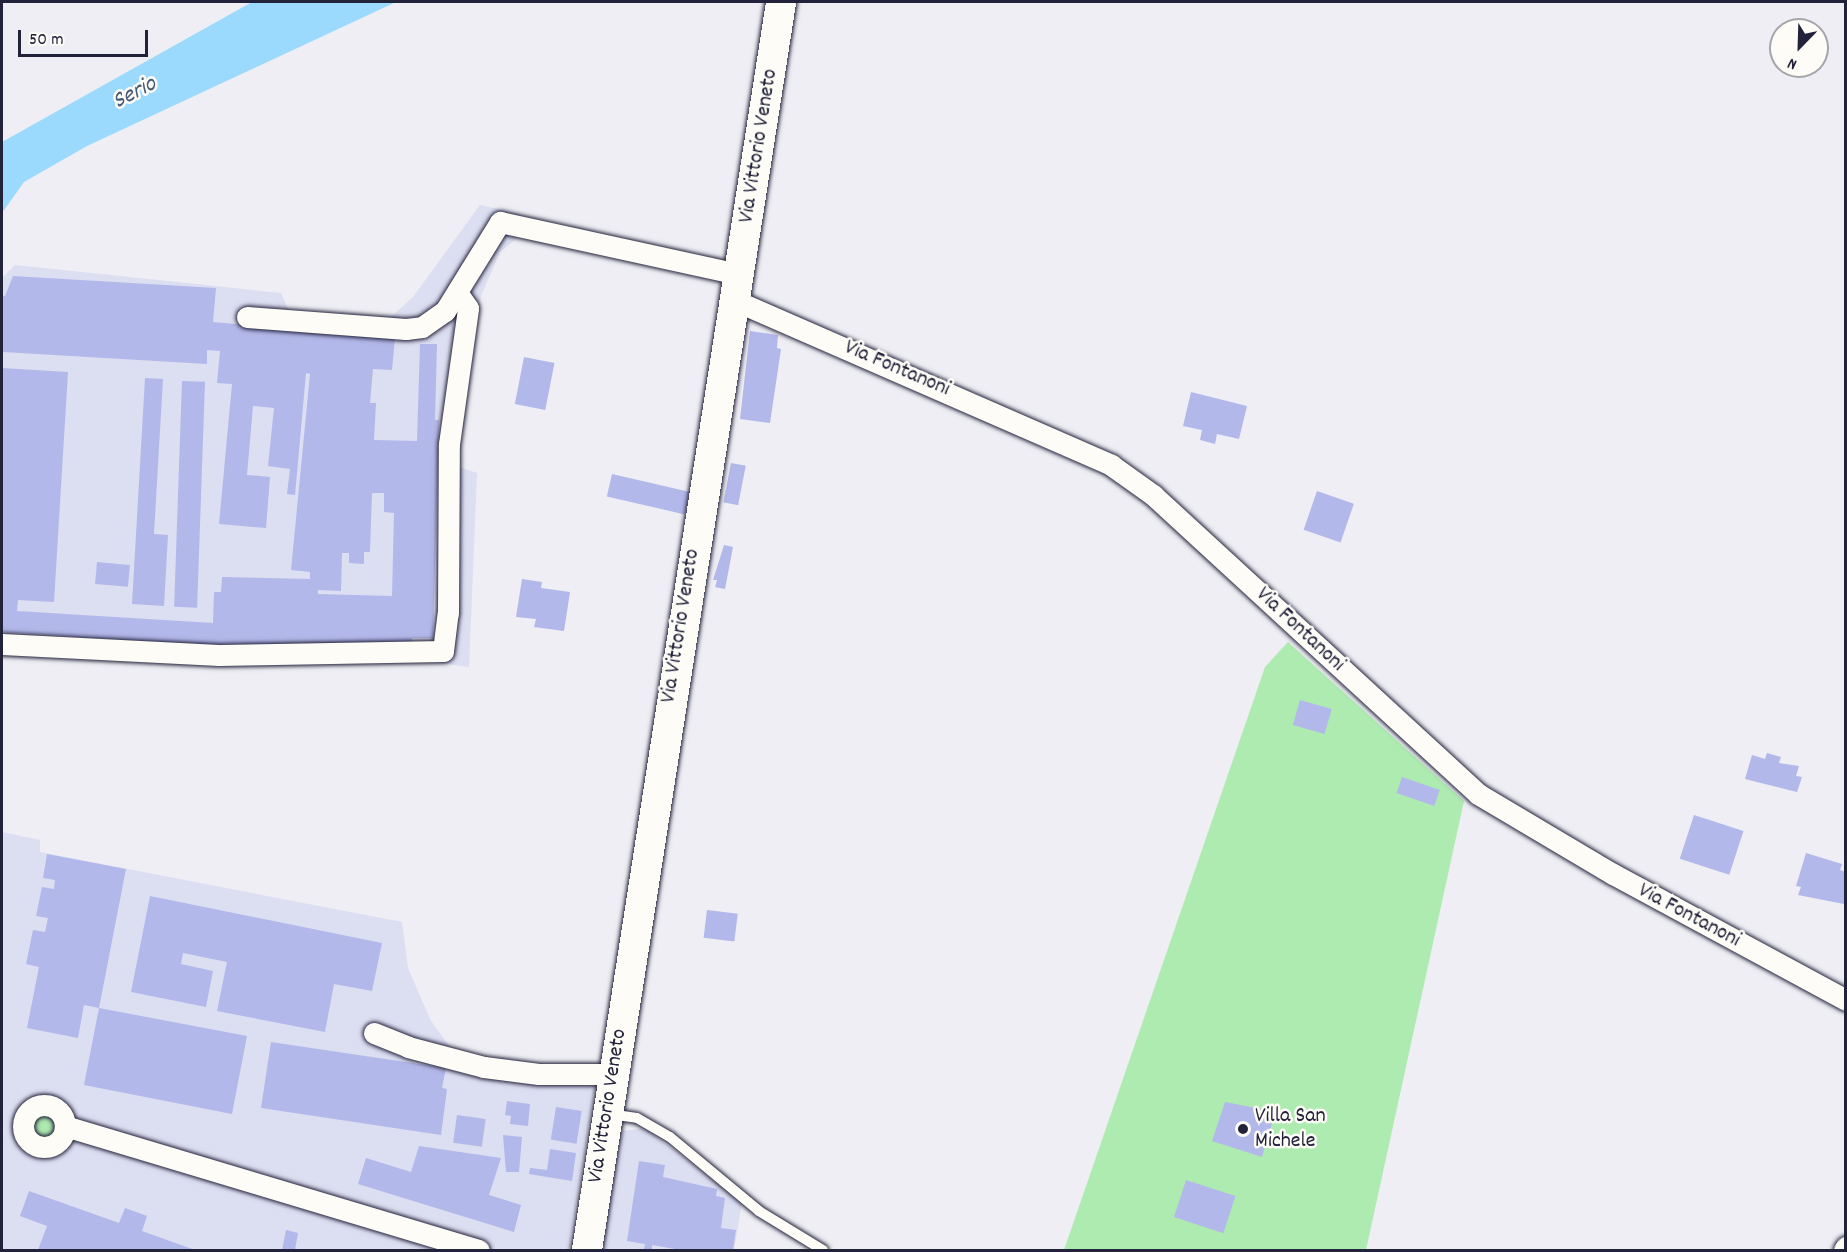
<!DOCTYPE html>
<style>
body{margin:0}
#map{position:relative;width:1847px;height:1252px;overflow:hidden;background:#eeeef4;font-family:Dekko,sans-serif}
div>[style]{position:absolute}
.built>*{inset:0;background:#dcdef1}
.green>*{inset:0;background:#aeebb1}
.round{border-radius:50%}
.water>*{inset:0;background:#9bdafc}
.building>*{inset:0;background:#b3b8ea;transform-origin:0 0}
.roads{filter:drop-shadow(0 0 2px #22223b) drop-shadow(0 0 2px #22223b)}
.service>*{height:10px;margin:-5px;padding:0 5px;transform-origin:5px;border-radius:5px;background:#fdfcf7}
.minor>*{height:21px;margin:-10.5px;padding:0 10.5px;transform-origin:10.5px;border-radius:10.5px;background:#fdfcf7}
.minor>.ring{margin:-10.5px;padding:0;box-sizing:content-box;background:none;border:21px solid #fdfcf7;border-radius:50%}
.secondary>*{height:30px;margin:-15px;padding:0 15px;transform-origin:15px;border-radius:15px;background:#fdfcf7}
.dots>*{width:16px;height:16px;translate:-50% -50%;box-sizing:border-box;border:3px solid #fdfcf7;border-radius:50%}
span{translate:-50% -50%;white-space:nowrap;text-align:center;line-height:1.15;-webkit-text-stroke:5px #fdfcf7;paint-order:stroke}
.street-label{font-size:22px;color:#22223b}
.poi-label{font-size:22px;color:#22223b}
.left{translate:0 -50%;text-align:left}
.water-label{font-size:24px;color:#465975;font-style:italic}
.frame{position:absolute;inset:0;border:3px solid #22223b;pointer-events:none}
.north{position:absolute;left:1769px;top:18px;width:60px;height:60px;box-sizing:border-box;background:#fdfcf7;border:2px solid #a5a5ac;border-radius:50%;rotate:203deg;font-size:16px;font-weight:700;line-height:24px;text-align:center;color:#22223b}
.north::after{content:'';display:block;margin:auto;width:21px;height:27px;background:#22223b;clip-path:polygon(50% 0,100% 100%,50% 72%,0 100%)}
.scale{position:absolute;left:18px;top:30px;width:130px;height:27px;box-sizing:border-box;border:3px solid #22223b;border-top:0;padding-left:8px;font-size:18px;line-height:21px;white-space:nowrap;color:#22223b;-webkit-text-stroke:4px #fdfcf7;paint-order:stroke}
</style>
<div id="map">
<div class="built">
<div style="clip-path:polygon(480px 205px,520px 214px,521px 235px,500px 252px,481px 296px,456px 466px,477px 473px,469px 667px,395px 657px,2px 648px,2px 278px,15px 265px,281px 293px,289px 311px,391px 317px,413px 297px)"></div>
<div style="clip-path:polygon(2px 832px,40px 840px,40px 852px,402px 922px,408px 968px,431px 1021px,469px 1073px,595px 1086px,569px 1250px,2px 1250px)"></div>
<div style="clip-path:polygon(645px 1128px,742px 1202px,734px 1250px,597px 1250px,616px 1132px)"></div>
</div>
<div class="green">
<div style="clip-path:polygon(1288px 642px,1464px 801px,1366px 1250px,1064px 1250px,1265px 667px)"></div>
<div class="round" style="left:32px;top:1116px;width:22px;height:22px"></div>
</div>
<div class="water">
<div style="clip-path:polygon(252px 2px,396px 2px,87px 146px,24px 182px,2px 213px,2px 142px)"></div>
</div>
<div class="building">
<div style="clip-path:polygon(evenodd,13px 276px,216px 288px,213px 322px,395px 338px,392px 370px,373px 369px,370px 403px,376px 403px,374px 440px,417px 441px,420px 344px,437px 344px,435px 420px,439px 420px,433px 638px,412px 638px,412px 648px,217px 646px,2px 632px,2px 368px,68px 372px,54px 602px,18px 600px,17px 611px,213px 623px,214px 592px,221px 592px,222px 577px,310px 579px,310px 572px,291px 570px,310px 374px,306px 373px,295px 495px,287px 494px,290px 469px,268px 466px,274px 408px,253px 406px,247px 475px,270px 477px,266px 528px,219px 524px,232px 384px,217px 383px,220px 351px,207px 350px,207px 364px,3px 352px,2px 296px,5px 296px,13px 276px,372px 493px,384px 493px,384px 512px,394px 513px,392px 596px,318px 594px,318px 590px,341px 591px,342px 553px,349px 553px,349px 563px,364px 564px,364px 552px,370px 552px,372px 493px)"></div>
<div style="clip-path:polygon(750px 331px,778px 335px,777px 348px,781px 349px,770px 423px,740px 419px)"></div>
<div style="left:524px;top:357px;width:31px;height:48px;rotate:11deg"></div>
<div style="clip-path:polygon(145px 378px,163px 379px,154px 534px,168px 535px,164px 606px,132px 604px)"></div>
<div style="left:182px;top:381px;width:23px;height:226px;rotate:2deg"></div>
<div style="clip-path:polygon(1191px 392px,1247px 406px,1239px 439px,1217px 434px,1215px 444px,1200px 440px,1202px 430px,1183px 426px)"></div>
<div style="left:731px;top:463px;width:15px;height:40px;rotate:11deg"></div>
<div style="left:612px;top:474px;width:80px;height:23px;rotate:13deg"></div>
<div style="left:1317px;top:491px;width:39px;height:41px;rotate:19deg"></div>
<div style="clip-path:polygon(724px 545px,733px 547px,725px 589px,715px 587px,717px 580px,713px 580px)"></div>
<div style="left:97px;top:562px;width:33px;height:22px;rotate:5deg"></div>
<div style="clip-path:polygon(522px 579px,542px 582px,541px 588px,570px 592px,564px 631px,534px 627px,536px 619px,516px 617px)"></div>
<div style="left:1300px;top:700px;width:33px;height:26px;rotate:16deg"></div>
<div style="clip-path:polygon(1767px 753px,1781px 757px,1779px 763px,1799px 766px,1796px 776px,1802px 777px,1797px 792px,1745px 779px,1752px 755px,1765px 759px)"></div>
<div style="left:1402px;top:777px;width:40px;height:17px;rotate:19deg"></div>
<div style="left:1694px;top:815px;width:52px;height:46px;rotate:18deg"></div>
<div style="clip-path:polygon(1806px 853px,1842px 864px,1840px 870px,1846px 872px,1844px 904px,1798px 895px,1801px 887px,1796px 886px)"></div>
<div style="clip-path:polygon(47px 854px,126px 869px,99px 1008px,247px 1036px,232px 1114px,84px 1085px,99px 1008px,84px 1005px,78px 1038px,27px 1028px,39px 967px,26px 964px,33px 930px,45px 932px,48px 918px,36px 916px,42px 887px,54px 889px,55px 880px,43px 878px)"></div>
<div style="clip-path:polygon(150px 896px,382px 943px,372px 991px,334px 984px,325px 1032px,217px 1011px,227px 962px,183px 953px,181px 964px,213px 971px,206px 1007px,131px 992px)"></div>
<div style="left:707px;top:910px;width:31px;height:28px;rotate:7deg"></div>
<div style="clip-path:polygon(271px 1042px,446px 1068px,442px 1088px,447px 1089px,441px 1135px,261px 1108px)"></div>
<div style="clip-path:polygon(507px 1101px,530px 1104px,528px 1126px,510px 1124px,511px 1116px,505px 1115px)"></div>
<div style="clip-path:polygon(1225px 1102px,1261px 1109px,1259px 1113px,1274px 1117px,1262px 1157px,1212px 1141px)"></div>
<div style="left:556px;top:1107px;width:26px;height:33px;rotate:9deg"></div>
<div style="left:457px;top:1115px;width:29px;height:28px;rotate:8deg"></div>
<div style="clip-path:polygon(503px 1135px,522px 1137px,519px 1172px,506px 1172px)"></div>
<div style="clip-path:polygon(419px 1146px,501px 1158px,489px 1195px,521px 1205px,514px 1232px,358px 1184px,366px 1158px,411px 1172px)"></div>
<div style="clip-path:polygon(550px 1149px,576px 1153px,572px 1181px,529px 1174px,530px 1168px,547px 1170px)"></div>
<div style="clip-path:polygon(639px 1161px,665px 1165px,663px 1177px,717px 1189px,716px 1196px,725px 1198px,721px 1228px,736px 1230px,733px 1250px,681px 1250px,652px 1245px,652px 1250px,644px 1250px,645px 1244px,627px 1241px)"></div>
<div style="left:1186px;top:1180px;width:52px;height:39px;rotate:18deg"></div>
<div style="clip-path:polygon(29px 1191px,119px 1223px,125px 1208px,147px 1216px,142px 1231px,195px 1250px,38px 1250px,47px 1226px,20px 1216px)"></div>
<div style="clip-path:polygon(286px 1230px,298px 1233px,295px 1250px,282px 1250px)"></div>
</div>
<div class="roads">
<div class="service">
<div style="left:609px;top:1114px;width:28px;rotate:8deg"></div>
<div style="left:637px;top:1118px;width:38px;rotate:30deg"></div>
<div style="left:670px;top:1137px;width:116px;rotate:39.7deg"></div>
<div style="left:759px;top:1211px;width:75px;rotate:31.4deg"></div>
</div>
<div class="minor">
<div style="left:734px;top:300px;width:412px;rotate:23.6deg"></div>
<div style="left:1111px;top:465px;width:52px;rotate:35.5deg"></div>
<div style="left:1153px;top:495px;width:442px;rotate:42.6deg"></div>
<div style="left:1478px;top:794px;width:157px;rotate:30.7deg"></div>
<div style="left:1613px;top:874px;width:265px;rotate:28.4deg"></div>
<div style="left:247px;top:317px;width:159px;rotate:4.3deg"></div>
<div style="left:406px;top:329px;width:16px;rotate:-7deg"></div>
<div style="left:422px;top:327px;width:28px;rotate:-35deg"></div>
<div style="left:445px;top:311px;width:105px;rotate:-58.3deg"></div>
<div style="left:500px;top:222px;width:245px;rotate:12.3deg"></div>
<div style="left:2px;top:644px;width:217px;rotate:2.9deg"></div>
<div style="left:219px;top:655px;width:224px;rotate:-1deg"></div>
<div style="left:443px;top:651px;width:38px;rotate:-83deg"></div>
<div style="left:448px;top:613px;width:169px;rotate:-89.7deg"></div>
<div style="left:449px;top:444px;width:137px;rotate:-82deg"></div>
<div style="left:468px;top:308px;width:19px;rotate:-125deg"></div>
<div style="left:374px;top:1033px;width:37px;rotate:22deg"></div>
<div style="left:408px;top:1047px;width:79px;rotate:14.7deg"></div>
<div style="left:484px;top:1067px;width:55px;rotate:7.3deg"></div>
<div style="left:539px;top:1074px;width:74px"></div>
<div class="ring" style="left:23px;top:1105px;width:21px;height:21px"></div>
<div style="left:65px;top:1126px;width:432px;rotate:16.7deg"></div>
<div style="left:1844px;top:1250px;width:4px;rotate:-56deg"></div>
</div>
<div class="secondary">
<div style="left:587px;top:1250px;width:1263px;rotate:-81.16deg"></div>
</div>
</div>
<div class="dots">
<div style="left:1243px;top:1129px;background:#22223b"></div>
</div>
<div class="street-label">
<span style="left:759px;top:146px;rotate:-81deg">Via Vittorio Veneto</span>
<span style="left:897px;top:369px;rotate:23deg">Via Fontanoni</span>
<span style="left:681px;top:626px;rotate:-81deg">Via Vittorio Veneto</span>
<span style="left:1300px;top:630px;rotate:43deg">Via Fontanoni</span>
<span style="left:1689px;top:916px;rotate:28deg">Via Fontanoni</span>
<span style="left:608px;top:1106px;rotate:-81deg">Via Vittorio Veneto</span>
</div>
<div class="poi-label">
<span class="left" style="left:1255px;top:1129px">Villa San<br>Michele</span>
</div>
<div class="water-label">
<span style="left:135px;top:94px;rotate:-27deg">Serio</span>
</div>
<div class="frame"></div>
<div class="north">N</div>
<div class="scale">50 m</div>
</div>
